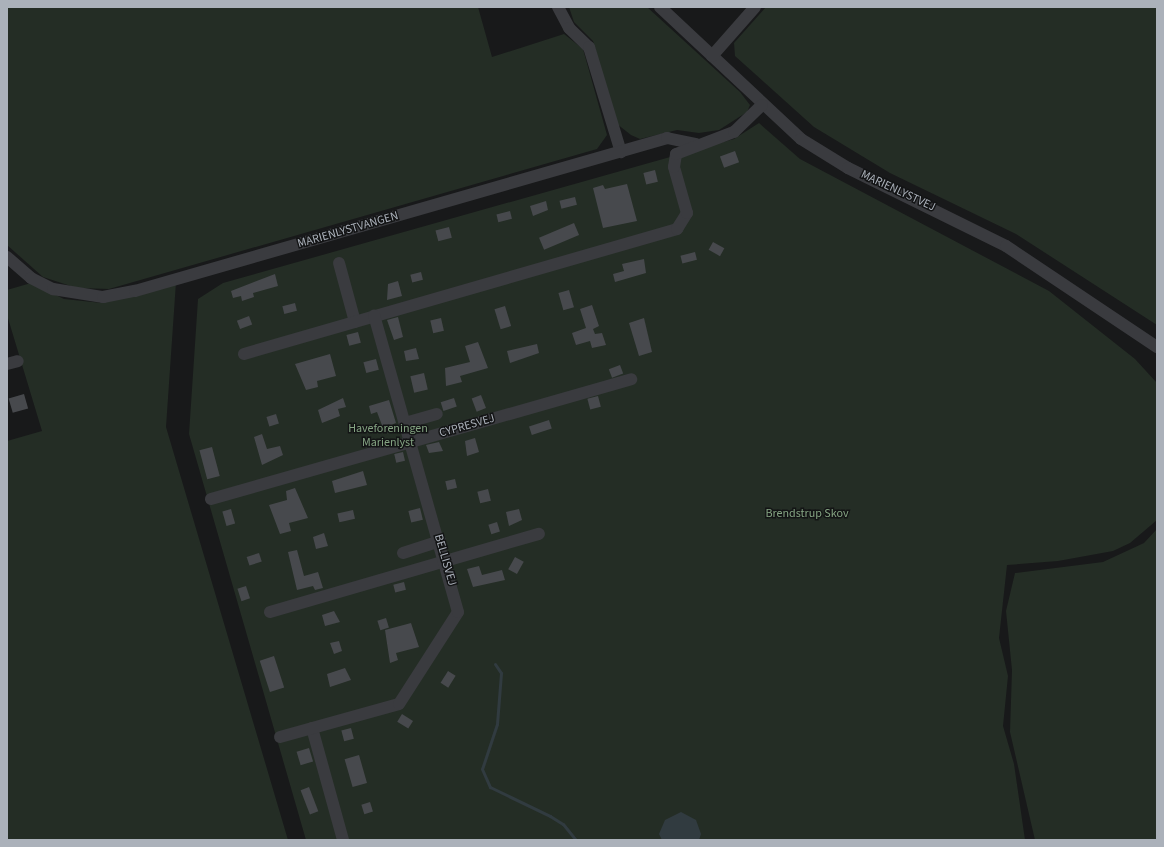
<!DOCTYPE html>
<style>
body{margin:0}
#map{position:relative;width:1164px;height:847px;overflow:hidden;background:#18191a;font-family:"Source Sans 3",sans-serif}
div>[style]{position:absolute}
.green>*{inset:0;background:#242d25}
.water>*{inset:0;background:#313b40}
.stream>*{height:3px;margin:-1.5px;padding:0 1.5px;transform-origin:1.5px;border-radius:1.5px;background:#313b40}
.building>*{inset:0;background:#47494d;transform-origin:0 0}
.minor>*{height:12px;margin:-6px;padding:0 6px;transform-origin:6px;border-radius:6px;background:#3a3b3f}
span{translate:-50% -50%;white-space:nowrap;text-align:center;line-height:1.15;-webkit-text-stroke:3px #131415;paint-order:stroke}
.street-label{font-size:12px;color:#abb1ba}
.park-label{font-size:12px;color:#85a483}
.frame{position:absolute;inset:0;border:8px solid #abb1ba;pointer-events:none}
</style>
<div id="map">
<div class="green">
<div style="clip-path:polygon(7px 7px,478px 7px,492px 57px,564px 34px,583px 49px,607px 135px,597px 149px,109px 289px,77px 288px,43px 277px,7px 245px)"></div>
<div style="clip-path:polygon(569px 7px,647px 7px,740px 92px,750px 105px,747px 112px,719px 130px,699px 133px,677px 130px,640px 139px,631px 135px,617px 124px,593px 41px,574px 22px)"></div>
<div style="clip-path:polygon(766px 7px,1157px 7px,1157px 325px,1016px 234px,890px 173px,814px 127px,735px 56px,734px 43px)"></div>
<div style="clip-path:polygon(759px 123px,800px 159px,1049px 291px,1135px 359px,1157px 383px,1157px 520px,1130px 543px,1113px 551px,1058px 561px,1007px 565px,999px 638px,1008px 676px,1003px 726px,1014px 764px,1025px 840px,306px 840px,189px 434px,198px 299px,223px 283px,734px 139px)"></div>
<div style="clip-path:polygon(176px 282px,166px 427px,288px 840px,7px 840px,7px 441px,42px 431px,7px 315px,7px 290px,31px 283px,64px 299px,102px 303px)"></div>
<div style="clip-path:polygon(1157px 529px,1157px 840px,1035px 840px,1010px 732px,1012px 670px,1006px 611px,1015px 573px,1103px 562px,1144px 543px)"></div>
</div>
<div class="water">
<div style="clip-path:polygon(681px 812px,696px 820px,701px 834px,699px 840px,662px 840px,659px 834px,665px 820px)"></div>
</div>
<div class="stream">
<div style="left:495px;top:664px;width:11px;rotate:56deg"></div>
<div style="left:501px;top:673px;width:51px;rotate:94.5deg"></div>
<div style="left:497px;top:724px;width:47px;rotate:108.4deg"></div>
<div style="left:482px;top:769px;width:20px;rotate:66deg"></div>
<div style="left:490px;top:787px;width:67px;rotate:25.8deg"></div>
<div style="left:550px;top:816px;width:15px;rotate:32deg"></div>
<div style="left:563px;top:824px;width:21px;rotate:51deg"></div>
</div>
<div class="building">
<div style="left:735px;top:151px;width:12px;height:16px;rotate:70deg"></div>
<div style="left:655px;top:170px;width:12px;height:12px;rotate:76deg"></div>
<div style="clip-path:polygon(627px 184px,637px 221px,603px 228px,593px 188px,603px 185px,605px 189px)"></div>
<div style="left:575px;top:197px;width:8px;height:16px;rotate:76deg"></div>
<div style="clip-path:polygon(546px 201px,548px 210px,533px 216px,530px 206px)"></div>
<div style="left:510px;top:211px;width:8px;height:14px;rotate:76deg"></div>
<div style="left:574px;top:223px;width:13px;height:38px;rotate:67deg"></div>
<div style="left:449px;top:227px;width:11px;height:14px;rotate:75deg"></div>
<div style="left:713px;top:242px;width:13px;height:9px;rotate:29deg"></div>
<div style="left:695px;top:252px;width:8px;height:15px;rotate:76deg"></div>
<div style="clip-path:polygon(644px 259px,646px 273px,615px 282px,613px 274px,624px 271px,622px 264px)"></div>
<div style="left:421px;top:272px;width:8px;height:11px;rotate:76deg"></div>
<div style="clip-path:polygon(275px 274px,278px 286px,253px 293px,254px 297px,242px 301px,241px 296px,233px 298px,231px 291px)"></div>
<div style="clip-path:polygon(398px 281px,402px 296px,387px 300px,388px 284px)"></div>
<div style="left:569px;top:290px;width:18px;height:11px;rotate:74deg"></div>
<div style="left:295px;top:303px;width:8px;height:13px;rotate:76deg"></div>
<div style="clip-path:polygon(592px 305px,599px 326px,593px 329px,595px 334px,602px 333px,606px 345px,592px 348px,590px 341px,576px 345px,572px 333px,586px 328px,580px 309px)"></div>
<div style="left:505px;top:306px;width:21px;height:11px;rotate:73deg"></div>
<div style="left:249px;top:316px;width:9px;height:13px;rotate:69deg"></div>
<div style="clip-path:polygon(398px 317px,403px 337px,394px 340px,387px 320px)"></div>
<div style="left:441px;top:318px;width:13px;height:11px;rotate:77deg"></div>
<div style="clip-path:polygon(644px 318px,652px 352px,639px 356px,629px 323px)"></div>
<div style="left:358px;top:332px;width:11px;height:12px;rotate:75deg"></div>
<div style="clip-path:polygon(478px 342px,488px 368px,460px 376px,462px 382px,446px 386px,445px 368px,470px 362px,465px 346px)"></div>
<div style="clip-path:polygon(537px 344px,539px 353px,510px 363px,507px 351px)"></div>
<div style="clip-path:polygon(416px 348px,419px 359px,406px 361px,404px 351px)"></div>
<div style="clip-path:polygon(330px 354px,336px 376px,317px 381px,318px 387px,306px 390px,295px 364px)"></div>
<div style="left:376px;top:359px;width:11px;height:13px;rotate:75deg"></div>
<div style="left:620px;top:365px;width:9px;height:12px;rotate:69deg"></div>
<div style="left:424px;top:373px;width:17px;height:14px;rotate:77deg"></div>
<div style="left:24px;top:394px;width:15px;height:16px;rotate:74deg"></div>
<div style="left:481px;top:395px;width:14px;height:10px;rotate:69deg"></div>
<div style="left:598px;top:396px;width:11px;height:11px;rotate:75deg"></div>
<div style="clip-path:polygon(343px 398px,346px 407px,338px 409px,340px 416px,322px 423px,318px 410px)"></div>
<div style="left:454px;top:398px;width:9px;height:14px;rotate:72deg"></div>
<div style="clip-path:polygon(389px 400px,396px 423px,383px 428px,377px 412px,371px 414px,369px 406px)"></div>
<div style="left:276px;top:414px;width:10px;height:10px;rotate:73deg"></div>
<div style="left:549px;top:420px;width:9px;height:21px;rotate:72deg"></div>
<div style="clip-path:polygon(262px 434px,267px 449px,280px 446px,283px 455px,262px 465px,254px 437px)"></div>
<div style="clip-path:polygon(475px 438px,479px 452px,467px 456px,465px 441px)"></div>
<div style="clip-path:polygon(439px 442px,443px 451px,429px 453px,426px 445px)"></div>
<div style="left:212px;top:447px;width:30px;height:13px;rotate:75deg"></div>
<div style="left:403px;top:452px;width:9px;height:9px;rotate:77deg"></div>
<div style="clip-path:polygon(363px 471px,367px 485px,335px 493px,332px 481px)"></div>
<div style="left:455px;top:479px;width:9px;height:10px;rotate:77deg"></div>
<div style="clip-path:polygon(295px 488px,308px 518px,289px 523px,291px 531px,280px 534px,269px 505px,287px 500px,286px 491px)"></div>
<div style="left:488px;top:489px;width:12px;height:11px;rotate:76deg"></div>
<div style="left:420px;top:508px;width:12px;height:12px;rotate:76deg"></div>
<div style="left:231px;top:509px;width:15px;height:9px;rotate:74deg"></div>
<div style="clip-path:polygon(519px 509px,522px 520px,509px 526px,506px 512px)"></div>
<div style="left:353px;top:510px;width:9px;height:16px;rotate:77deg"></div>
<div style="left:497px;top:522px;width:10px;height:9px;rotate:73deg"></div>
<div style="clip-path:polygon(324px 533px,328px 546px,316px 549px,313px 537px)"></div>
<div style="clip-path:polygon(297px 550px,304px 576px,318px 572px,323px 588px,315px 590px,313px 586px,297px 590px,288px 552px)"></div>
<div style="left:259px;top:553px;width:9px;height:13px;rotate:72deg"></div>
<div style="left:515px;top:557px;width:10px;height:14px;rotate:29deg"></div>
<div style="clip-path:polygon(479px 566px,482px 575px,502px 570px,505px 580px,473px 587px,467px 569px)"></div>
<div style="left:404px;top:582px;width:8px;height:11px;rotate:76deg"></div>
<div style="left:246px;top:586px;width:13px;height:9px;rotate:72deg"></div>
<div style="clip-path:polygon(334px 611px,340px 622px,325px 626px,322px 615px)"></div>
<div style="left:386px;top:618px;width:10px;height:9px;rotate:73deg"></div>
<div style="clip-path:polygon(411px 623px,419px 647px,396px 653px,398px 660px,390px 663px,385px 630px)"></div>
<div style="clip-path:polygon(339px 641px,342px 651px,334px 654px,330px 643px)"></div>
<div style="left:274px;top:656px;width:33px;height:15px;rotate:72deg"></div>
<div style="clip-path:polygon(345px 668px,351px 680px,330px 687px,327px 674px)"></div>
<div style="left:448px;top:671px;width:9px;height:14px;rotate:32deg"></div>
<div style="left:402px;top:714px;width:13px;height:9px;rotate:32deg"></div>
<div style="left:351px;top:728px;width:11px;height:10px;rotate:75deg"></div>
<div style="left:309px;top:748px;width:14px;height:13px;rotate:73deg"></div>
<div style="left:359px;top:755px;width:29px;height:15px;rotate:74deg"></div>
<div style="left:309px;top:787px;width:26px;height:9px;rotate:69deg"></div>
<div style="left:370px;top:802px;width:10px;height:9px;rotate:73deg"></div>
</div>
<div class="minor">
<div style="left:558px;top:7px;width:24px;rotate:62deg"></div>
<div style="left:569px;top:28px;width:28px;rotate:44deg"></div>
<div style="left:589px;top:47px;width:110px;rotate:73.1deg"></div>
<div style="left:660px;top:7px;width:193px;rotate:43.1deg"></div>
<div style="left:801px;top:139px;width:55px;rotate:31.7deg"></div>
<div style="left:848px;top:168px;width:176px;rotate:26.3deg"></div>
<div style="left:1006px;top:246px;width:182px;rotate:33.8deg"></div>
<div style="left:712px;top:56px;width:65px;rotate:-48.7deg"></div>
<div style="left:7px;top:257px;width:32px;rotate:41deg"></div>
<div style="left:31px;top:278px;width:25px;rotate:27deg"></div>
<div style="left:53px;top:289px;width:51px;rotate:9.1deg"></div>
<div style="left:103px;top:297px;width:33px;rotate:-11deg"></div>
<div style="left:135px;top:291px;width:554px;rotate:-16.04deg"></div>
<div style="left:667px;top:138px;width:30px;rotate:12deg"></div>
<div style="left:339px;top:263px;width:61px;rotate:74.8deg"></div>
<div style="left:244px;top:354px;width:451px;rotate:-16.1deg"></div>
<div style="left:677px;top:229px;width:19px;rotate:-58deg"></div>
<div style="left:687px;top:213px;width:48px;rotate:-105.8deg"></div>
<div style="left:674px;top:167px;width:13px;rotate:-81deg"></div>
<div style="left:676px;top:154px;width:62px;rotate:-20.8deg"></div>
<div style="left:734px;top:132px;width:39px;rotate:-44deg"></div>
<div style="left:7px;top:364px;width:11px;rotate:-15deg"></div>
<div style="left:405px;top:423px;width:33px;rotate:-16deg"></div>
<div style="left:211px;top:499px;width:437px;rotate:-15.9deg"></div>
<div style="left:403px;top:553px;width:39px;rotate:-18deg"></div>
<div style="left:270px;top:612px;width:280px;rotate:-16.2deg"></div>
<div style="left:312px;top:728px;width:116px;rotate:74.5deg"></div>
<div style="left:280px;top:737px;width:123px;rotate:-15.5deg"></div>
<div style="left:399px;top:704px;width:109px;rotate:-57.3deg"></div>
<div style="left:458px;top:612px;width:308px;rotate:-105.8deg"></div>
</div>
<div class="street-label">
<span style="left:898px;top:191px;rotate:25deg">MARIENLYSTVEJ</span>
<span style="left:348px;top:230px;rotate:-16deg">MARIENLYSTVANGEN</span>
<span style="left:467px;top:426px;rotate:-16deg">CYPRESVEJ</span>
<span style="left:445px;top:560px;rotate:74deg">BELLISVEJ</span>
</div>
<div class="park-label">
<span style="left:388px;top:436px">Haveforeningen<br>Marienlyst</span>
<span style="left:807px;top:514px">Brendstrup Skov</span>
</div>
<div class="frame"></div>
</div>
